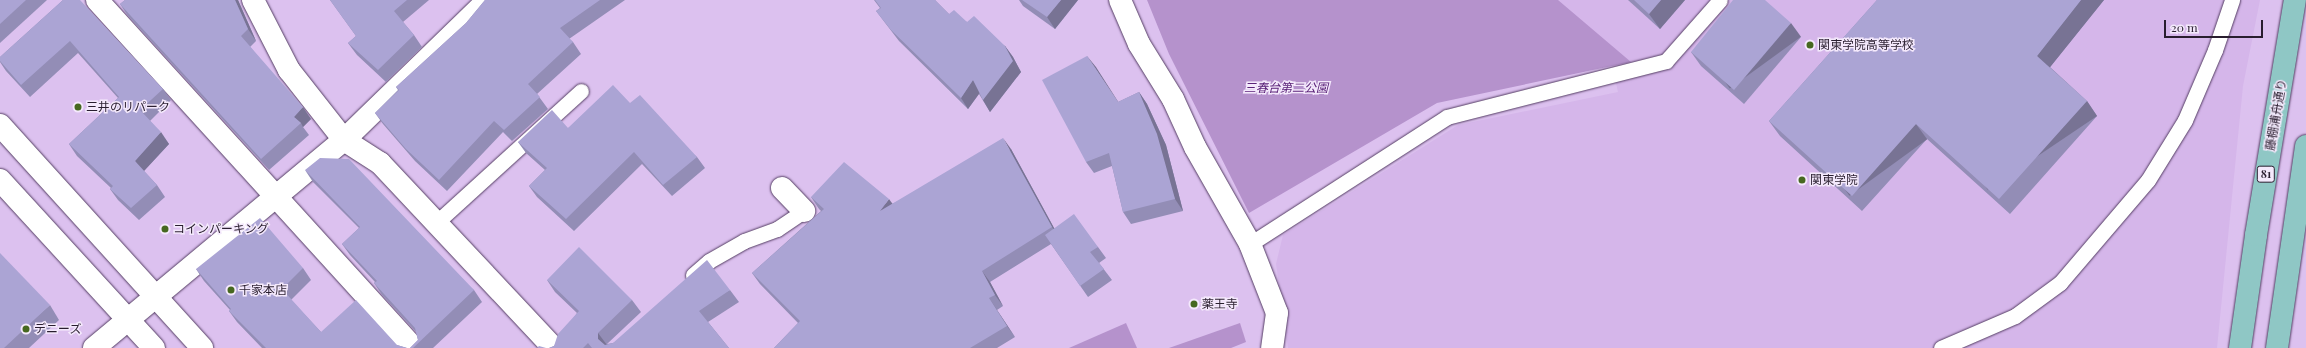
<!DOCTYPE html>
<meta charset="utf-8">
<style>
body{margin:0}
#map{position:relative;width:2306px;height:348px;overflow:hidden;background:#dcc1ef;font-family:"Playfair Display","Noto Sans JP",serif}
div>[style]{position:absolute}
.built>*{inset:0;background:#d5b6ea}
.green>*{inset:0;background:#b592cc}
.roads{filter:drop-shadow(0 0 1px #543d63) drop-shadow(0 0 1px #543d63)}
.lane>*{height:15px;margin:-7.5px;padding:0 7.5px;transform-origin:7.5px;border-radius:7.5px;background:#fff}
.street>*{height:22px;margin:-11px;padding:0 11px;transform-origin:11px;border-radius:11px;background:#fff}
.secondary>*{height:22px;margin:-11px;padding:0 11px;transform-origin:11px;border-radius:11px;background:#fff}
.primary>*{height:22px;margin:-11px;padding:0 11px;transform-origin:11px;border-radius:11px;background:#8fc7c5}
.wall>*{inset:0;background:#938db6}
.shaded-wall>*{inset:0;background:#787394;transform-origin:0 0}
.building>*{inset:0;background:#aba4d4}
.dots>*{width:11px;height:11px;translate:-50% -50%;box-sizing:border-box;border:2px solid #f4e9fc;border-radius:50%}
span{translate:-50% -50%;white-space:nowrap;text-align:center;line-height:1.15;-webkit-text-stroke:3px #f4e9fc;paint-order:stroke}
.shield-label span{padding:1px 3px;background:#f4e9fc;border:1px solid;border-radius:3px;-webkit-text-stroke-width:0}
.shield-label{font-size:11px;color:#291e2f;font-weight:700}
.poi-label{font-size:12px;color:#291e2f}
.left{translate:0 -50%;text-align:left}
.park-label{font-size:12px;color:#5a2278;font-style:italic}
.street-label{font-size:12px;color:#291e2f}
.scale{position:absolute;left:2164px;top:20px;width:99px;height:18px;box-sizing:border-box;border:2px solid #291e2f;border-top:0;padding-left:5px;font-size:12px;line-height:14px;white-space:nowrap;color:#291e2f;-webkit-text-stroke:3px #f4e9fc;paint-order:stroke}
</style>
<div id="map">
<div class="built">
<div style="clip-path:polygon(1522px 0,2260px 0,2243px 86px,2217px 348px,1288px 348px,1276px 264px,1283px 235px,1458px 125px,1618px 92px,1612px 65px,1630px 61px)"></div>
</div>
<div class="green">
<div style="clip-path:polygon(1147px 0,1558px 0,1631px 62px,1437px 103px,1249px 213px,1169px 54px)"></div>
<div style="clip-path:polygon(1126px 323px,1137px 348px,1069px 348px)"></div>
<div style="clip-path:polygon(1240px 323px,1246px 342px,1231px 348px,1169px 348px)"></div>
</div>
<div class="roads">
<div class="lane">
<div style="left:436px;top:223px;width:196px;rotate:-42.3deg"></div>
<div style="left:1250px;top:244px;width:234px;rotate:-32.8deg"></div>
<div style="left:1447px;top:117px;width:226px;rotate:-14.3deg"></div>
<div style="left:1666px;top:61px;width:81px;rotate:-48.5deg"></div>
<div style="left:693px;top:275px;width:21px;rotate:-41deg"></div>
<div style="left:709px;top:261px;width:40px;rotate:-29.7deg"></div>
<div style="left:744px;top:241px;width:35px;rotate:-20deg"></div>
<div style="left:777px;top:229px;width:32px;rotate:-34deg"></div>
<div style="left:1941px;top:348px;width:81px;rotate:-23.4deg"></div>
<div style="left:2015px;top:316px;width:56px;rotate:-36.3deg"></div>
<div style="left:2060px;top:283px;width:135px;rotate:-49.5deg"></div>
<div style="left:2148px;top:180px;width:70px;rotate:-58.3deg"></div>
<div style="left:2185px;top:120px;width:76px;rotate:-66.8deg"></div>
<div style="left:2215px;top:50px;width:53px;rotate:-71.2deg"></div>
</div>
<div class="street">
<div style="left:97px;top:0;width:471px;rotate:47.7deg"></div>
<div style="left:253px;top:0;width:79px;rotate:62.8deg"></div>
<div style="left:289px;top:70px;width:89px;rotate:51.8deg"></div>
<div style="left:344px;top:140px;width:43px;rotate:32.6deg"></div>
<div style="left:380px;top:163px;width:254px;rotate:46.8deg"></div>
<div style="left:1120px;top:0;width:48px;rotate:66.6deg"></div>
<div style="left:1139px;top:44px;width:65px;rotate:58.3deg"></div>
<div style="left:1173px;top:99px;width:53px;rotate:65.4deg"></div>
<div style="left:1195px;top:147px;width:112px;rotate:60.4deg"></div>
<div style="left:1250px;top:244px;width:74px;rotate:68.6deg"></div>
<div style="left:1277px;top:313px;width:35px;rotate:98deg"></div>
<div style="left:782px;top:188px;width:32px;rotate:46deg"></div>
<div style="left:94px;top:348px;width:325px;rotate:-39.8deg"></div>
<div style="left:344px;top:140px;width:201px;rotate:-44.2deg"></div>
</div>
<div class="secondary">
<div style="left:0;top:125px;width:301px;rotate:47.8deg"></div>
<div style="left:0;top:180px;width:228px;rotate:47.5deg"></div>
</div>
<div class="primary">
<div style="left:2240px;top:348px;width:114px;rotate:-81.9deg"></div>
<div style="left:2256px;top:235px;width:238px;rotate:-80.6deg"></div>
<div style="left:2277px;top:348px;width:204px;rotate:-81.8deg"></div>
</div>
</div>
<div class="wall">
<div style="clip-path:polygon(0 0,47px 0,0 43px)"></div>
<div style="clip-path:polygon(63px 0,163px 89px,171px 100px,150px 121px,169px 144px,144px 171px,157px 185px,165px 197px,139px 220px,118px 200px,110px 189px,111px 188px,77px 156px,69px 144px,118px 98px,78px 53px,30px 97px,6px 71px,0 62px,0 57px)"></div>
<div style="clip-path:polygon(125px 0,238px 0,256px 41px,250px 47px,311px 119px,303px 127px,309px 135px,269px 170px,128px 16px,120px 4px)"></div>
<div style="clip-path:polygon(330px 0,429px 0,403px 22px,414px 35px,422px 47px,386px 82px,357px 55px,348px 43px,356px 36px)"></div>
<div style="clip-path:polygon(485px 0,625px 0,569px 39px,573px 42px,581px 54px,537px 94px,548px 109px,512px 141px,503px 132px,447px 191px,415px 161px,383px 124px,375px 113px,398px 90px,396px 87px,466px 23px)"></div>
<div style="clip-path:polygon(874px 0,935px 0,949px 14px,967px 22px,1005px 46px,1013px 57px,1021px 72px,990px 112px,979px 94px,968px 109px,899px 41px,876px 11px,880px 8px)"></div>
<div style="clip-path:polygon(1019px 0,1078px 0,1055px 29px,1023px 6px)"></div>
<div style="clip-path:polygon(1628px 0,1685px 0,1660px 29px)"></div>
<div style="clip-path:polygon(1877px 0,2104px 0,2050px 67px,2087px 101px,2097px 116px,2010px 214px,1927px 139px,1862px 211px,1780px 136px,1769px 121px)"></div>
<div style="clip-path:polygon(1801px 37px,1744px 104px,1701px 66px,1691px 52px)"></div>
<div style="clip-path:polygon(1087px 56px,1118px 102px,1139px 92px,1147px 104px,1166px 145px,1183px 211px,1131px 224px,1123px 212px,1112px 166px,1094px 173px,1086px 162px)"></div>
<div style="clip-path:polygon(630px 103px,697px 157px,705px 168px,672px 196px,642px 164px,574px 231px,537px 197px,529px 186px,545px 170px,526px 153px,518px 142px,568px 128px)"></div>
<div style="clip-path:polygon(1011px 149px,1054px 228px,1098px 247px,1106px 258px,1099px 263px,1112px 280px,1088px 297px,1051px 244px,990px 282px,1003px 306px,997px 310px,1015px 337px,997px 348px,774px 348px,798px 323px,760px 284px,752px 273px,821px 211px,819px 209px,811px 197px,892px 204px)"></div>
<div style="clip-path:polygon(305px 170px,474px 290px,482px 302px,433px 348px,410px 348px,418px 340px,416px 332px,382px 295px,374px 283px,375px 282px,350px 255px,342px 244px,359px 228px,313px 182px)"></div>
<div style="clip-path:polygon(303px 268px,311px 280px,291px 300px,321px 332px,397px 345px,407px 348px,262px 348px,237px 322px,229px 311px,230px 310px,204px 281px,196px 269px)"></div>
<div style="clip-path:polygon(547px 280px,632px 300px,641px 312px,607px 344px,613px 343px,730px 290px,739px 302px,708px 322px,729px 348px,549px 348px,554px 346px,577px 313px,555px 292px)"></div>
<div style="clip-path:polygon(50px 305px,59px 320px,29px 348px,0 348px)"></div>
</div>
<div class="shaded-wall">
<div style="clip-path:polygon(235px 0,238px 0,256px 41px,248px 29px)"></div>
<div style="clip-path:polygon(1061px 0,1078px 0,1055px 29px,1047px 17px)"></div>
<div style="clip-path:polygon(1661px 0,1685px 0,1660px 29px,1649px 14px)"></div>
<div style="clip-path:polygon(2081px 0,2104px 0,2047px 71px,2037px 56px)"></div>
<div style="left:1791px;top:23px;width:17px;height:88px;rotate:54deg"></div>
<div style="clip-path:polygon(1005px 46px,1013px 57px,1021px 72px,990px 112px,983px 100px)"></div>
<div style="clip-path:polygon(1087px 56px,1096px 67px,1126px 114px,1118px 102px)"></div>
<div style="clip-path:polygon(973px 80px,981px 91px,968px 109px,961px 98px)"></div>
<div style="clip-path:polygon(1139px 92px,1147px 104px,1166px 145px,1183px 211px,1175px 199px)"></div>
<div style="left:2087px;top:101px;width:18px;height:132px;rotate:56deg"></div>
<div style="clip-path:polygon(303px 107px,311px 119px,303px 127px,301px 123px,294px 117px)"></div>
<div style="left:1916px;top:124px;width:19px;height:96px;rotate:54deg"></div>
<div style="clip-path:polygon(161px 132px,169px 144px,143px 172px,135px 161px)"></div>
<div style="clip-path:polygon(1003px 138px,1011px 149px,1060px 239px,1052px 227px)"></div>
<div style="clip-path:polygon(889px 199px,897px 210px,880px 211px)"></div>
<div style="clip-path:polygon(982px 271px,990px 282px,1003px 306px,995px 295px)"></div>
<div style="clip-path:polygon(989px 298px,1015px 337px,1007px 326px)"></div>
<div style="clip-path:polygon(598px 333px,607px 345px,606px 348px,598px 339px)"></div>
</div>
<div class="building">
<div style="clip-path:polygon(0 0,26px 0,0 24px)"></div>
<div style="clip-path:polygon(63px 0,80px 0,163px 89px,140px 110px,161px 132px,135px 161px,157px 185px,131px 208px,110px 189px,113px 186px,69px 144px,119px 97px,70px 41px,21px 85px,0 61px,0 57px)"></div>
<div style="clip-path:polygon(125px 0,235px 0,248px 29px,241px 36px,303px 107px,294px 117px,301px 123px,261px 159px,120px 4px)"></div>
<div style="clip-path:polygon(330px 0,407px 0,394px 11px,414px 35px,378px 70px,348px 43px,356px 36px)"></div>
<div style="clip-path:polygon(485px 0,600px 0,560px 28px,573px 42px,528px 84px,540px 97px,504px 130px,494px 121px,439px 180px,406px 149px,375px 113px,399px 90px,396px 87px,466px 23px)"></div>
<div style="clip-path:polygon(875px 0,935px 0,949px 14px,954px 10px,967px 22px,974px 16px,1005px 46px,1013px 61px,983px 100px,973px 80px,961px 98px,891px 30px,876px 11px,881px 8px)"></div>
<div style="clip-path:polygon(1022px 0,1061px 0,1047px 17px)"></div>
<div style="clip-path:polygon(1634px 0,1661px 0,1649px 14px)"></div>
<div style="clip-path:polygon(1733px 0,1765px 0,1791px 23px,1734px 90px,1691px 52px)"></div>
<div style="clip-path:polygon(1877px 0,2081px 0,2037px 56px,2087px 101px,1999px 199px,1916px 124px,1852px 196px,1769px 121px)"></div>
<div style="clip-path:polygon(1087px 56px,1118px 102px,1139px 92px,1157px 134px,1175px 199px,1123px 212px,1109px 153px,1086px 162px,1042px 80px)"></div>
<div style="clip-path:polygon(613px 85px,630px 103px,640px 95px,697px 157px,663px 185px,634px 152px,566px 219px,529px 186px,547px 168px,518px 142px,552px 110px,568px 128px)"></div>
<div style="clip-path:polygon(1003px 138px,1052px 227px,982px 271px,995px 295px,989px 298px,1007px 326px,970px 348px,774px 348px,800px 321px,752px 273px,824px 209px,811px 197px,844px 162px,889px 199px,880px 211px)"></div>
<div style="clip-path:polygon(320px 158px,349px 159px,474px 290px,413px 348px,410px 348px,418px 340px,415px 328px,374px 283px,377px 281px,342px 244px,360px 227px,305px 170px)"></div>
<div style="clip-path:polygon(1074px 214px,1098px 247px,1090px 252px,1104px 269px,1080px 286px,1045px 235px)"></div>
<div style="clip-path:polygon(260px 218px,303px 268px,282px 289px,321px 332px,356px 300px,397px 345px,407px 348px,266px 348px,229px 311px,231px 309px,196px 269px)"></div>
<div style="clip-path:polygon(579px 247px,632px 300px,598px 333px,598px 339px,605px 345px,613px 343px,707px 260px,730px 290px,699px 311px,729px 348px,592px 348px,588px 343px,583px 348px,549px 348px,554px 346px,558px 334px,579px 311px,547px 280px)"></div>
<div style="clip-path:polygon(0 253px,50px 305px,4px 348px,0 348px)"></div>
<div style="clip-path:polygon(539px 346px,546px 348px,537px 348px)"></div>
</div>
<div class="dots">
<div style="left:1810px;top:45px;background:#466820"></div>
<div style="left:78px;top:107px;background:#466820"></div>
<div style="left:1802px;top:180px;background:#466820"></div>
<div style="left:165px;top:229px;background:#466820"></div>
<div style="left:231px;top:290px;background:#466820"></div>
<div style="left:1194px;top:304px;background:#466820"></div>
<div style="left:26px;top:329px;background:#466820"></div>
</div>
<div class="shield-label">
<span style="left:2266px;top:174px">81</span>
</div>
<div class="poi-label">
<span class="left" style="left:1818px;top:45px">関東学院高等学校</span>
<span class="left" style="left:86px;top:107px">三井のリパーク</span>
<span class="left" style="left:1810px;top:180px">関東学院</span>
<span class="left" style="left:173px;top:229px">コインパーキング</span>
<span class="left" style="left:239px;top:290px">千家本店</span>
<span class="left" style="left:1202px;top:304px">薬王寺</span>
<span class="left" style="left:34px;top:329px">デニーズ</span>
</div>
<div class="park-label">
<span style="left:1286px;top:88px">三春台第二公園</span>
</div>
<div class="street-label">
<span style="left:2276px;top:115px;rotate:-80deg">藤棚浦舟通り</span>
</div>
<div class="scale">20 m</div>
</div>
